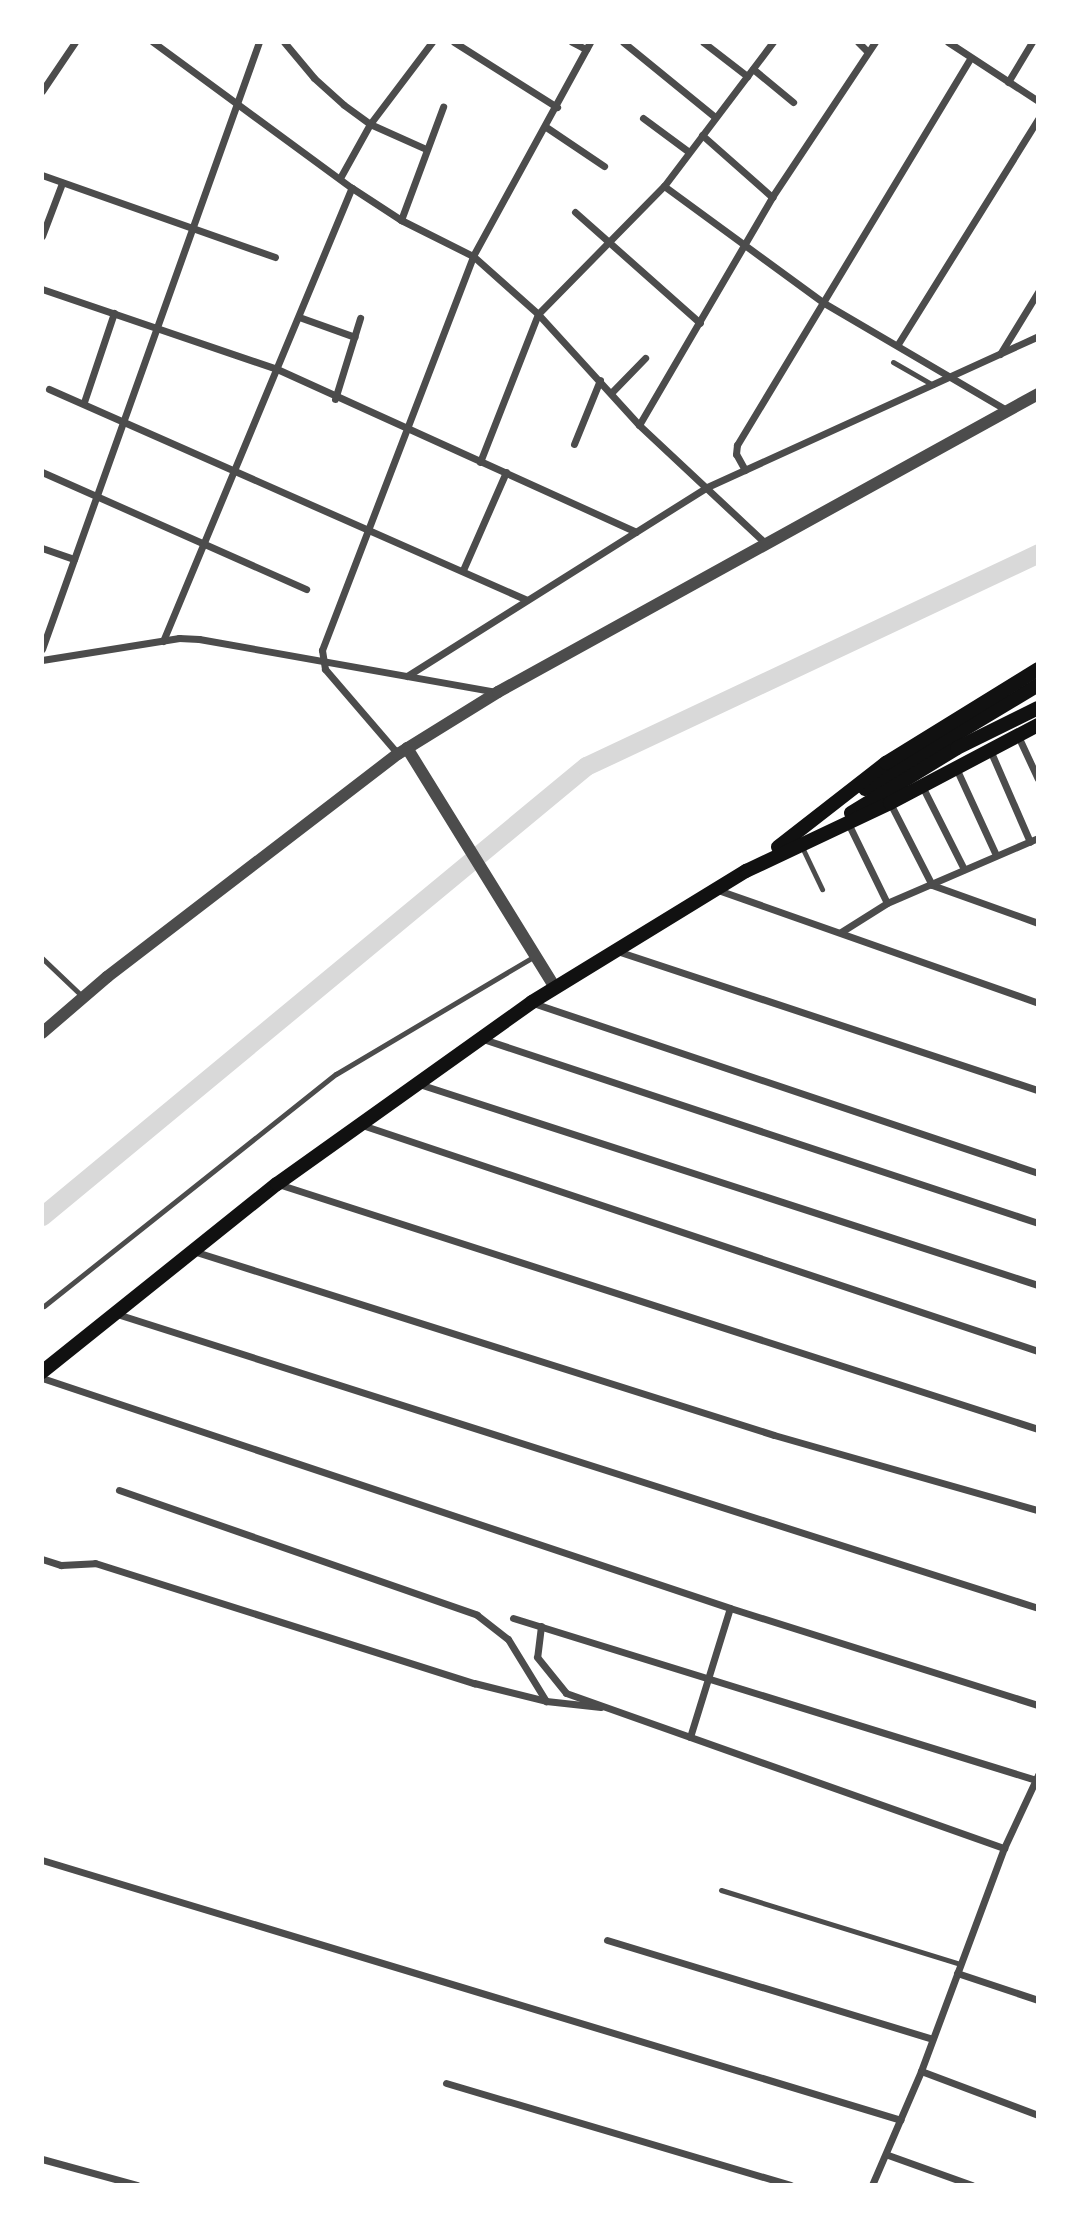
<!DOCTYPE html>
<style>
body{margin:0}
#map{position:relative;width:1080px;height:2227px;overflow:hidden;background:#fff;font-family:Montserrat,sans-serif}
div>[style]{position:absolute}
.canal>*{height:19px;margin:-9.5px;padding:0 9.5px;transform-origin:9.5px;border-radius:9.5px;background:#d9d9d9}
.service>*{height:5px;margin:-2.5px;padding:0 2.5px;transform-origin:2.5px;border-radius:2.5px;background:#4c4c4c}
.minor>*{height:7px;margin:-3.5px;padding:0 3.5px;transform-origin:3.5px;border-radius:3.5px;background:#4c4c4c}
.tertiary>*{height:12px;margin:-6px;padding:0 6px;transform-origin:6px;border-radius:6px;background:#4c4c4c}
.secondary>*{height:14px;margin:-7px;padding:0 7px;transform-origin:7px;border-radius:7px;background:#111}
span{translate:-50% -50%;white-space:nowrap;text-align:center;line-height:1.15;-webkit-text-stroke:6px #fff;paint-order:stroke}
.frame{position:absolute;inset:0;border:44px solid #fff;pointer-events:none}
</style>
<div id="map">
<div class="canal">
<div style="left:42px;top:1216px;width:706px;rotate:-39.6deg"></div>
<div style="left:586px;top:766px;width:500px;rotate:-25.2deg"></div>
</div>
<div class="service">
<div style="left:893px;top:362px;width:46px;rotate:29.9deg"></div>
<div style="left:801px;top:845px;width:49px;rotate:64.5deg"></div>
<div style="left:42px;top:958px;width:57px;rotate:43.6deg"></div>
<div style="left:44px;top:1306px;width:373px;rotate:-38.5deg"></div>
<div style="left:336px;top:1074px;width:231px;rotate:-30.7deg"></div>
<div style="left:721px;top:1890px;width:250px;rotate:17.2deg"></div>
</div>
<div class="minor">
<div style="left:153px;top:42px;width:247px;rotate:36.3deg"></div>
<div style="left:352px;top:188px;width:59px;rotate:33.1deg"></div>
<div style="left:401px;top:220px;width:80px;rotate:26.6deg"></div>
<div style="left:473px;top:256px;width:87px;rotate:41.7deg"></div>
<div style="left:538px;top:314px;width:150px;rotate:47.7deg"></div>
<div style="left:639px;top:425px;width:174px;rotate:43.1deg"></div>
<div style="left:284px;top:42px;width:47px;rotate:50.2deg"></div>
<div style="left:314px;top:78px;width:40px;rotate:42deg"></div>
<div style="left:344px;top:105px;width:32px;rotate:36deg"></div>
<div style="left:370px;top:124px;width:61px;rotate:24.1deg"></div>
<div style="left:454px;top:42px;width:122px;rotate:32.3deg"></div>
<div style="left:572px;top:42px;width:16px;rotate:27deg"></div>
<div style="left:623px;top:42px;width:119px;rotate:39.2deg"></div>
<div style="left:703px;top:42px;width:56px;rotate:37.7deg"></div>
<div style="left:858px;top:42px;width:13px;rotate:45deg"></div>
<div style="left:948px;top:42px;width:108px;rotate:33.2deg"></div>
<div style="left:753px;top:69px;width:52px;rotate:39.5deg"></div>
<div style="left:1008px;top:82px;width:47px;rotate:-59deg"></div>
<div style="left:42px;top:91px;width:59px;rotate:-56deg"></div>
<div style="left:643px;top:118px;width:57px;rotate:36.5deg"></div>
<div style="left:546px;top:127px;width:70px;rotate:33.9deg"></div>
<div style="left:702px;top:135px;width:94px;rotate:41.5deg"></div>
<div style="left:42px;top:175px;width:247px;rotate:19.4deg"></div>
<div style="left:340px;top:178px;width:62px;rotate:-60.9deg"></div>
<div style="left:370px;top:124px;width:103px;rotate:-52.9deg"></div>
<div style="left:664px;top:186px;width:198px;rotate:36.2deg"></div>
<div style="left:824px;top:303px;width:210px;rotate:30.4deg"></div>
<div style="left:575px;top:212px;width:167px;rotate:41.6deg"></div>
<div style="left:401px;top:220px;width:121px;rotate:-69.6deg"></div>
<div style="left:42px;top:236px;width:57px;rotate:-69.3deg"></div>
<div style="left:42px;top:289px;width:248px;rotate:18.8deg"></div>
<div style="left:277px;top:369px;width:394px;rotate:24.4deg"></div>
<div style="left:299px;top:317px;width:59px;rotate:19.7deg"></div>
<div style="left:898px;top:344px;width:265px;rotate:-58.1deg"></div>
<div style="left:1000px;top:354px;width:73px;rotate:-58.5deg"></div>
<div style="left:49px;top:389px;width:522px;rotate:23.82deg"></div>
<div style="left:611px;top:393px;width:49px;rotate:-45.8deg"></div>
<div style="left:335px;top:399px;width:85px;rotate:-72.8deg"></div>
<div style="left:84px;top:402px;width:94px;rotate:-71.4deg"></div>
<div style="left:639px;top:425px;width:264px;rotate:-59.7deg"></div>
<div style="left:772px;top:197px;width:186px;rotate:-56.4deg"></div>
<div style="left:574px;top:444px;width:69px;rotate:-67.9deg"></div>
<div style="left:480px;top:462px;width:159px;rotate:-68.6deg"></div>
<div style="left:538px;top:314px;width:180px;rotate:-45.5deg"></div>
<div style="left:664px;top:186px;width:181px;rotate:-52.9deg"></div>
<div style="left:745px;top:470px;width:18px;rotate:-119deg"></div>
<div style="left:736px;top:454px;width:9px;rotate:-84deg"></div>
<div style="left:737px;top:445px;width:452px;rotate:-58.9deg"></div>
<div style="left:42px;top:472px;width:289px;rotate:23.9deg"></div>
<div style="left:42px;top:548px;width:34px;rotate:19deg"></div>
<div style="left:463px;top:570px;width:107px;rotate:-66.3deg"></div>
<div style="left:163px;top:641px;width:491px;rotate:-67.4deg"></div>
<div style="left:42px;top:649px;width:645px;rotate:-70.33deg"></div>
<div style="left:42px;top:660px;width:139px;rotate:-9.1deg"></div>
<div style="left:179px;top:638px;width:20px;rotate:3deg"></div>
<div style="left:199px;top:639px;width:303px;rotate:10.1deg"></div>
<div style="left:407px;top:676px;width:352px;rotate:-32.2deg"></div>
<div style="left:705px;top:488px;width:366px;rotate:-24.5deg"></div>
<div style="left:1018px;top:736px;width:47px;rotate:65.1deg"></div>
<div style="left:990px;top:750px;width:100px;rotate:66.5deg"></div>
<div style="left:398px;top:754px;width:112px;rotate:-130.7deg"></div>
<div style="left:325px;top:669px;width:19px;rotate:-99deg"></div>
<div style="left:322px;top:650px;width:422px;rotate:-69deg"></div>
<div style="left:473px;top:256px;width:244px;rotate:-61.3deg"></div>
<div style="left:956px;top:768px;width:96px;rotate:65.3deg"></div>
<div style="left:922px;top:786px;width:93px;rotate:63.2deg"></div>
<div style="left:890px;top:803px;width:92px;rotate:62.9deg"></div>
<div style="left:932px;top:885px;width:113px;rotate:19.7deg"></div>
<div style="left:847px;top:821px;width:91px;rotate:64deg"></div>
<div style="left:715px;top:889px;width:343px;rotate:19.4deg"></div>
<div style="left:841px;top:932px;width:54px;rotate:-32.2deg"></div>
<div style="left:887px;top:903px;width:164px;rotate:-23.3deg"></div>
<div style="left:617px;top:951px;width:443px;rotate:18.3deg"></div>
<div style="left:533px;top:1003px;width:533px;rotate:18.6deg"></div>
<div style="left:480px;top:1038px;width:588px;rotate:18.34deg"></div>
<div style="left:419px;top:1084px;width:651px;rotate:17.99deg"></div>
<div style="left:362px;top:1125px;width:713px;rotate:18.49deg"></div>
<div style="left:278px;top:1184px;width:799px;rotate:17.87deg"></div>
<div style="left:193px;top:1251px;width:609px;rotate:17.57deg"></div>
<div style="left:774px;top:1435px;width:274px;rotate:15.9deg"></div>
<div style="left:117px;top:1314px;width:967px;rotate:17.7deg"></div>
<div style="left:42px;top:1378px;width:725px;rotate:18.48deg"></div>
<div style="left:730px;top:1608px;width:323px;rotate:17.5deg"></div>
<div style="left:119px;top:1490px;width:379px;rotate:19.2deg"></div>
<div style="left:477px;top:1615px;width:39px;rotate:38deg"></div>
<div style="left:508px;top:1639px;width:73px;rotate:58.5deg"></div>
<div style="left:42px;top:1559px;width:20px;rotate:18deg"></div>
<div style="left:61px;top:1565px;width:34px;rotate:-3deg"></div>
<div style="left:95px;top:1563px;width:398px;rotate:17.6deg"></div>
<div style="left:474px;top:1683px;width:74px;rotate:14deg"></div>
<div style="left:546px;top:1701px;width:55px;rotate:6.2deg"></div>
<div style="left:513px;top:1618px;width:548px;rotate:17.21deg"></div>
<div style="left:541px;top:1626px;width:31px;rotate:97deg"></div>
<div style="left:537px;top:1657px;width:46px;rotate:51.1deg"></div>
<div style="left:566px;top:1693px;width:465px;rotate:19.5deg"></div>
<div style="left:690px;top:1737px;width:135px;rotate:-72.8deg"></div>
<div style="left:42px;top:1860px;width:897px;rotate:16.84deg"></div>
<div style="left:607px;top:1940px;width:340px;rotate:16.9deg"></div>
<div style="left:957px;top:1973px;width:85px;rotate:18.4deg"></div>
<div style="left:921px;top:2071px;width:125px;rotate:20.6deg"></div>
<div style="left:446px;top:2083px;width:359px;rotate:16.5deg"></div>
<div style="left:888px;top:2155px;width:89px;rotate:19.7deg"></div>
<div style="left:42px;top:2159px;width:98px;rotate:15.3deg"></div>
<div style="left:872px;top:2185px;width:124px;rotate:-66.7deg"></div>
<div style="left:921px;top:2071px;width:238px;rotate:-69.6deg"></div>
<div style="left:1004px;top:1848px;width:81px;rotate:-65deg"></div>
</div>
<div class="tertiary">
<div style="left:407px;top:748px;width:282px;rotate:58.3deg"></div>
<div style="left:42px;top:1033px;width:86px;rotate:-40.7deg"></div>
<div style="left:107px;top:977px;width:367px;rotate:-37.5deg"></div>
<div style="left:398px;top:754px;width:118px;rotate:-31.8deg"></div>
<div style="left:498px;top:692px;width:617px;rotate:-28.89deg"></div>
</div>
<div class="secondary">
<div style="left:865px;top:789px;width:202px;rotate:-31deg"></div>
<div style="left:851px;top:813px;width:124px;rotate:-31.5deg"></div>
<div style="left:957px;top:748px;width:90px;rotate:-26.3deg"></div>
<div style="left:778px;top:847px;width:137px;rotate:-37.9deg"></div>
<div style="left:886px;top:763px;width:179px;rotate:-31.7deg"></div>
<div style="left:42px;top:1372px;width:301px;rotate:-38.7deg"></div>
<div style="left:277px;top:1184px;width:313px;rotate:-35.5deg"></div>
<div style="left:532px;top:1002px;width:251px;rotate:-31.5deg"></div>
<div style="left:746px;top:871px;width:159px;rotate:-25.3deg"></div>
<div style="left:890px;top:803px;width:167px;rotate:-27.8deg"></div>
</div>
<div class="frame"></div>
</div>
